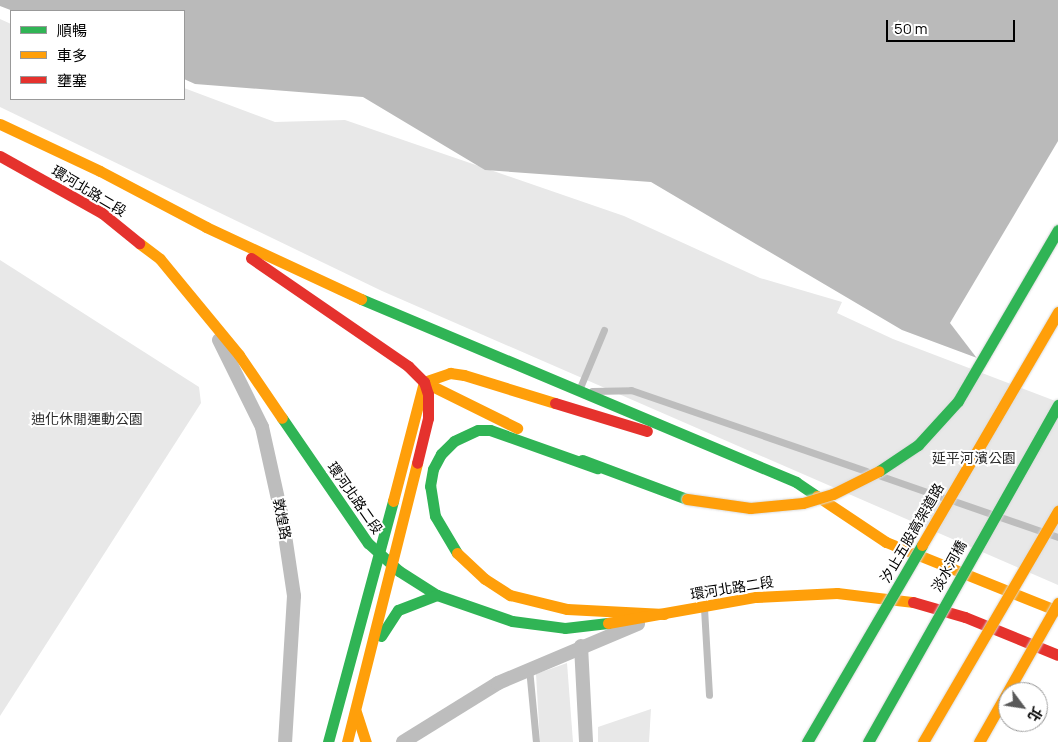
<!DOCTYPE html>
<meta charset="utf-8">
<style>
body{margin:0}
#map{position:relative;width:1058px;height:742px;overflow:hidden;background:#fff;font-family:Manrope,"Noto Sans TC",sans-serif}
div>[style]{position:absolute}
.green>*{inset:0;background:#e8e8e8}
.water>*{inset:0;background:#bababa}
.pier>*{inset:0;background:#fff}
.lane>*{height:7px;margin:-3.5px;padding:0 3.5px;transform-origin:3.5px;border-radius:3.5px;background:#bdbdbd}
.street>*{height:14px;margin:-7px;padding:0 7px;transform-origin:7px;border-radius:7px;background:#bdbdbd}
.fast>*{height:11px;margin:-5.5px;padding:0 5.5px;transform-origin:5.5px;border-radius:5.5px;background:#30b455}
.slow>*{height:11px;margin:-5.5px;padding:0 5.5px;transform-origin:5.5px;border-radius:5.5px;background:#ff9f0a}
.jam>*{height:11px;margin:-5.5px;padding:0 5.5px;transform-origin:5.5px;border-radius:5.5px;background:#e5322d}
.bridges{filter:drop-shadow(0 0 1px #dbdbdb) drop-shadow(0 0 1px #dbdbdb)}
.fast-bridge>*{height:11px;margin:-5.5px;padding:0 5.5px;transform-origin:5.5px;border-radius:5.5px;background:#30b455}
.slow-bridge>*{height:11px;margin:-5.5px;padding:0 5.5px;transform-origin:5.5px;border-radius:5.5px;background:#ff9f0a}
span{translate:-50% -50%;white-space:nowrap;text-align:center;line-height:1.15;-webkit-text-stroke:4px #fff;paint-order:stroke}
.street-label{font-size:14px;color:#000}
.park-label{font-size:14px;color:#2c2c2c}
.legend{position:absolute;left:10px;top:10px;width:175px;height:90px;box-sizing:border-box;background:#fff;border:1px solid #999;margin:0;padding:6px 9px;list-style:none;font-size:15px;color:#000}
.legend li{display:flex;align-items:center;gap:10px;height:25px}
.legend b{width:25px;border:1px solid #999}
.north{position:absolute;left:998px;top:682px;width:50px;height:50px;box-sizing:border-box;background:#fff;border:1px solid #999;border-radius:50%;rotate:121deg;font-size:14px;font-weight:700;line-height:20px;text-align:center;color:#000}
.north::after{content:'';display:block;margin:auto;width:18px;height:22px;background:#595959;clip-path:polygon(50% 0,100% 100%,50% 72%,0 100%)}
.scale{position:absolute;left:886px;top:20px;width:129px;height:22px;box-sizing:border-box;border:2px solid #000;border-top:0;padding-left:6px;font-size:15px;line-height:18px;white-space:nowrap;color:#000;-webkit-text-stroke:4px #fff;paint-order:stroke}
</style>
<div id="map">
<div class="green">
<div style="clip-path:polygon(0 19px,11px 24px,11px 99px,184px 99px,184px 88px,275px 122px,345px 120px,624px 216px,760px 278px,842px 302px,837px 313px,893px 339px,1058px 402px,1058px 585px,382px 291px,0 107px)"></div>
<div style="clip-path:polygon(0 260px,199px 387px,201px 403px,0 716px)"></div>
<div style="clip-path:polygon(567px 663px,573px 742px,540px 742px,536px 674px)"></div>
<div style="clip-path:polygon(651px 709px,649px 742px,598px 742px,598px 727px)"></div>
</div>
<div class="water">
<div style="clip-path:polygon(0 0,1058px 0,1058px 388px,902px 330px,651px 182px,485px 170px,363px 97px,195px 84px,184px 79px,184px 11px,13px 11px,0 6px)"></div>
</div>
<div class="pier">
<div style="clip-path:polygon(1058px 141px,1058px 390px,979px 361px,950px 323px)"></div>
</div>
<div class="lane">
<div style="left:579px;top:390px;width:65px;rotate:-67.4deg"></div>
<div style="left:592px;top:391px;width:39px;rotate:-1deg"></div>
<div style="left:631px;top:390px;width:249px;rotate:19deg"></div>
<div style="left:881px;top:476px;width:67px;rotate:19.2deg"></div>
<div style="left:954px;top:501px;width:110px;rotate:19.1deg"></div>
<div style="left:704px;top:608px;width:87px;rotate:86.7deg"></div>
<div style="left:529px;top:668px;width:74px;rotate:84.6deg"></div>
</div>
<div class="street">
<div style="left:219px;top:340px;width:97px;rotate:63.7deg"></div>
<div style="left:262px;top:427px;width:97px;rotate:77.5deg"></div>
<div style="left:283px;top:522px;width:75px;rotate:81.5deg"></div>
<div style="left:294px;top:596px;width:146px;rotate:93.5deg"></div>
<div style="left:581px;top:646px;width:96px;rotate:87deg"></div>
<div style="left:403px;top:742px;width:112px;rotate:-31.8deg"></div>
<div style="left:498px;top:683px;width:152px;rotate:-22.9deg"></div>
</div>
<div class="fast">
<div style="left:361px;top:299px;width:472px;rotate:22.8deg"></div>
<div style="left:796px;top:482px;width:25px;rotate:34deg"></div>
<div style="left:282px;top:418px;width:152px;rotate:55.5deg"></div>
<div style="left:368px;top:543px;width:42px;rotate:42.1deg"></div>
<div style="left:399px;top:571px;width:45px;rotate:32.3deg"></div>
<div style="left:437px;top:595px;width:79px;rotate:19.1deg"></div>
<div style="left:512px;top:621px;width:53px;rotate:7.5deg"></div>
<div style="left:565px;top:628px;width:43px;rotate:-6.6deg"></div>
<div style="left:582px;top:460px;width:112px;rotate:20.4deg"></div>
<div style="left:457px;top:553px;width:43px;rotate:-120.7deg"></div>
<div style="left:435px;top:516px;width:30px;rotate:-99deg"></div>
<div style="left:430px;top:486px;width:17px;rotate:-80deg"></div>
<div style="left:433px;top:469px;width:17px;rotate:-62deg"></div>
<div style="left:441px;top:454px;width:18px;rotate:-45deg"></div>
<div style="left:454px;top:441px;width:26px;rotate:-25deg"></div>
<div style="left:478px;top:430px;width:12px"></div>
<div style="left:490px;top:430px;width:114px;rotate:19.6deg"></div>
<div style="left:381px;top:636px;width:31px;rotate:-57deg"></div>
<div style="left:398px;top:610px;width:42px;rotate:-21deg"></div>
<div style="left:328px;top:742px;width:250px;rotate:-74.9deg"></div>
</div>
<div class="slow">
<div style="left:0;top:124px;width:110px;rotate:25.2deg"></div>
<div style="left:100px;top:171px;width:120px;rotate:27.8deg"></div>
<div style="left:206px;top:227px;width:171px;rotate:24.9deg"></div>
<div style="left:139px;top:243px;width:26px;rotate:37deg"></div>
<div style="left:160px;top:259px;width:124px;rotate:50.5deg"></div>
<div style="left:239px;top:355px;width:76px;rotate:55.7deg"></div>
<div style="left:424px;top:382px;width:104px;rotate:26.3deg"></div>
<div style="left:817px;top:496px;width:83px;rotate:33.7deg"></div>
<div style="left:886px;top:542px;width:185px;rotate:21.9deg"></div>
<div style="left:393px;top:501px;width:123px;rotate:-75.4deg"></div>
<div style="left:424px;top:382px;width:28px;rotate:-19deg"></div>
<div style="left:450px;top:373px;width:14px;rotate:8deg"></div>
<div style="left:464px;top:375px;width:95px;rotate:17.1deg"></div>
<div style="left:457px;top:553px;width:38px;rotate:43deg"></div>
<div style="left:485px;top:579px;width:30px;rotate:33deg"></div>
<div style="left:510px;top:595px;width:59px;rotate:13.8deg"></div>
<div style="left:567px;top:609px;width:97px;rotate:3deg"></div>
<div style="left:608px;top:623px;width:150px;rotate:-10deg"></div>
<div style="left:756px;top:597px;width:81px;rotate:-2.8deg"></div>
<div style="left:837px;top:593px;width:77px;rotate:6.8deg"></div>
<div style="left:356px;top:712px;width:32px;rotate:72deg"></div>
<div style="left:347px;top:742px;width:288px;rotate:-75.9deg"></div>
</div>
<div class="jam">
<div style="left:0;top:156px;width:117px;rotate:29.2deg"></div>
<div style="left:102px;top:213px;width:48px;rotate:39deg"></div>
<div style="left:251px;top:258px;width:191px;rotate:34.5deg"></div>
<div style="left:408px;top:366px;width:23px;rotate:45deg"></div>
<div style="left:424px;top:382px;width:13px;rotate:72deg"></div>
<div style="left:428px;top:394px;width:24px;rotate:90deg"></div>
<div style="left:428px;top:418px;width:46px;rotate:103.7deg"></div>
<div style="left:555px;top:403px;width:96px;rotate:16.9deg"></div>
<div style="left:913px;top:602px;width:54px;rotate:16.1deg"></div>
<div style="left:965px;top:617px;width:100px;rotate:22.2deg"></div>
</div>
<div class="bridges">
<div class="fast-bridge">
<div style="left:879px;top:471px;width:47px;rotate:-33.7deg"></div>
<div style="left:918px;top:445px;width:59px;rotate:-47.7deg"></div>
<div style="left:958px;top:401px;width:198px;rotate:-59.7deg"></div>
<div style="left:807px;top:742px;width:228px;rotate:-59.7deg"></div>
<div style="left:868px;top:742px;width:387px;rotate:-60.6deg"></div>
</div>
<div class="slow-bridge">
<div style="left:687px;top:499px;width:64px;rotate:8.1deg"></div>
<div style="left:750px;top:508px;width:53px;rotate:-5.4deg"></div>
<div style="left:803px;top:503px;width:31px;rotate:-17deg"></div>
<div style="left:833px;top:494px;width:51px;rotate:-26.6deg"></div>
<div style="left:922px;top:545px;width:270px;rotate:-59.7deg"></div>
<div style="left:923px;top:742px;width:268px;rotate:-59.7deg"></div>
<div style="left:979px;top:742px;width:160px;rotate:-60.4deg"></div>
</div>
</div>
<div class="street-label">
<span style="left:89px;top:191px;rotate:31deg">環河北路二段</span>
<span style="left:355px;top:498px;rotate:55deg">環河北路二段</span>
<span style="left:282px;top:519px;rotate:79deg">敦煌路</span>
<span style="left:912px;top:533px;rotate:-60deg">汐止五股高架道路</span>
<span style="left:949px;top:566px;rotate:-61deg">淡水河橋</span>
<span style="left:732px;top:588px;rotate:-9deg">環河北路二段</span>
</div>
<div class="park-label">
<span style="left:87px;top:419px">迪化休閒運動公園</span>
<span style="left:974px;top:458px">延平河濱公園</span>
</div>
<ul class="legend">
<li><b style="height:6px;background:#30b455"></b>順暢</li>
<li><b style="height:6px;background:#ff9f0a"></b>車多</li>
<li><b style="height:6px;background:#e5322d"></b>壅塞</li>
</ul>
<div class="north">北</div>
<div class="scale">50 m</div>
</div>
